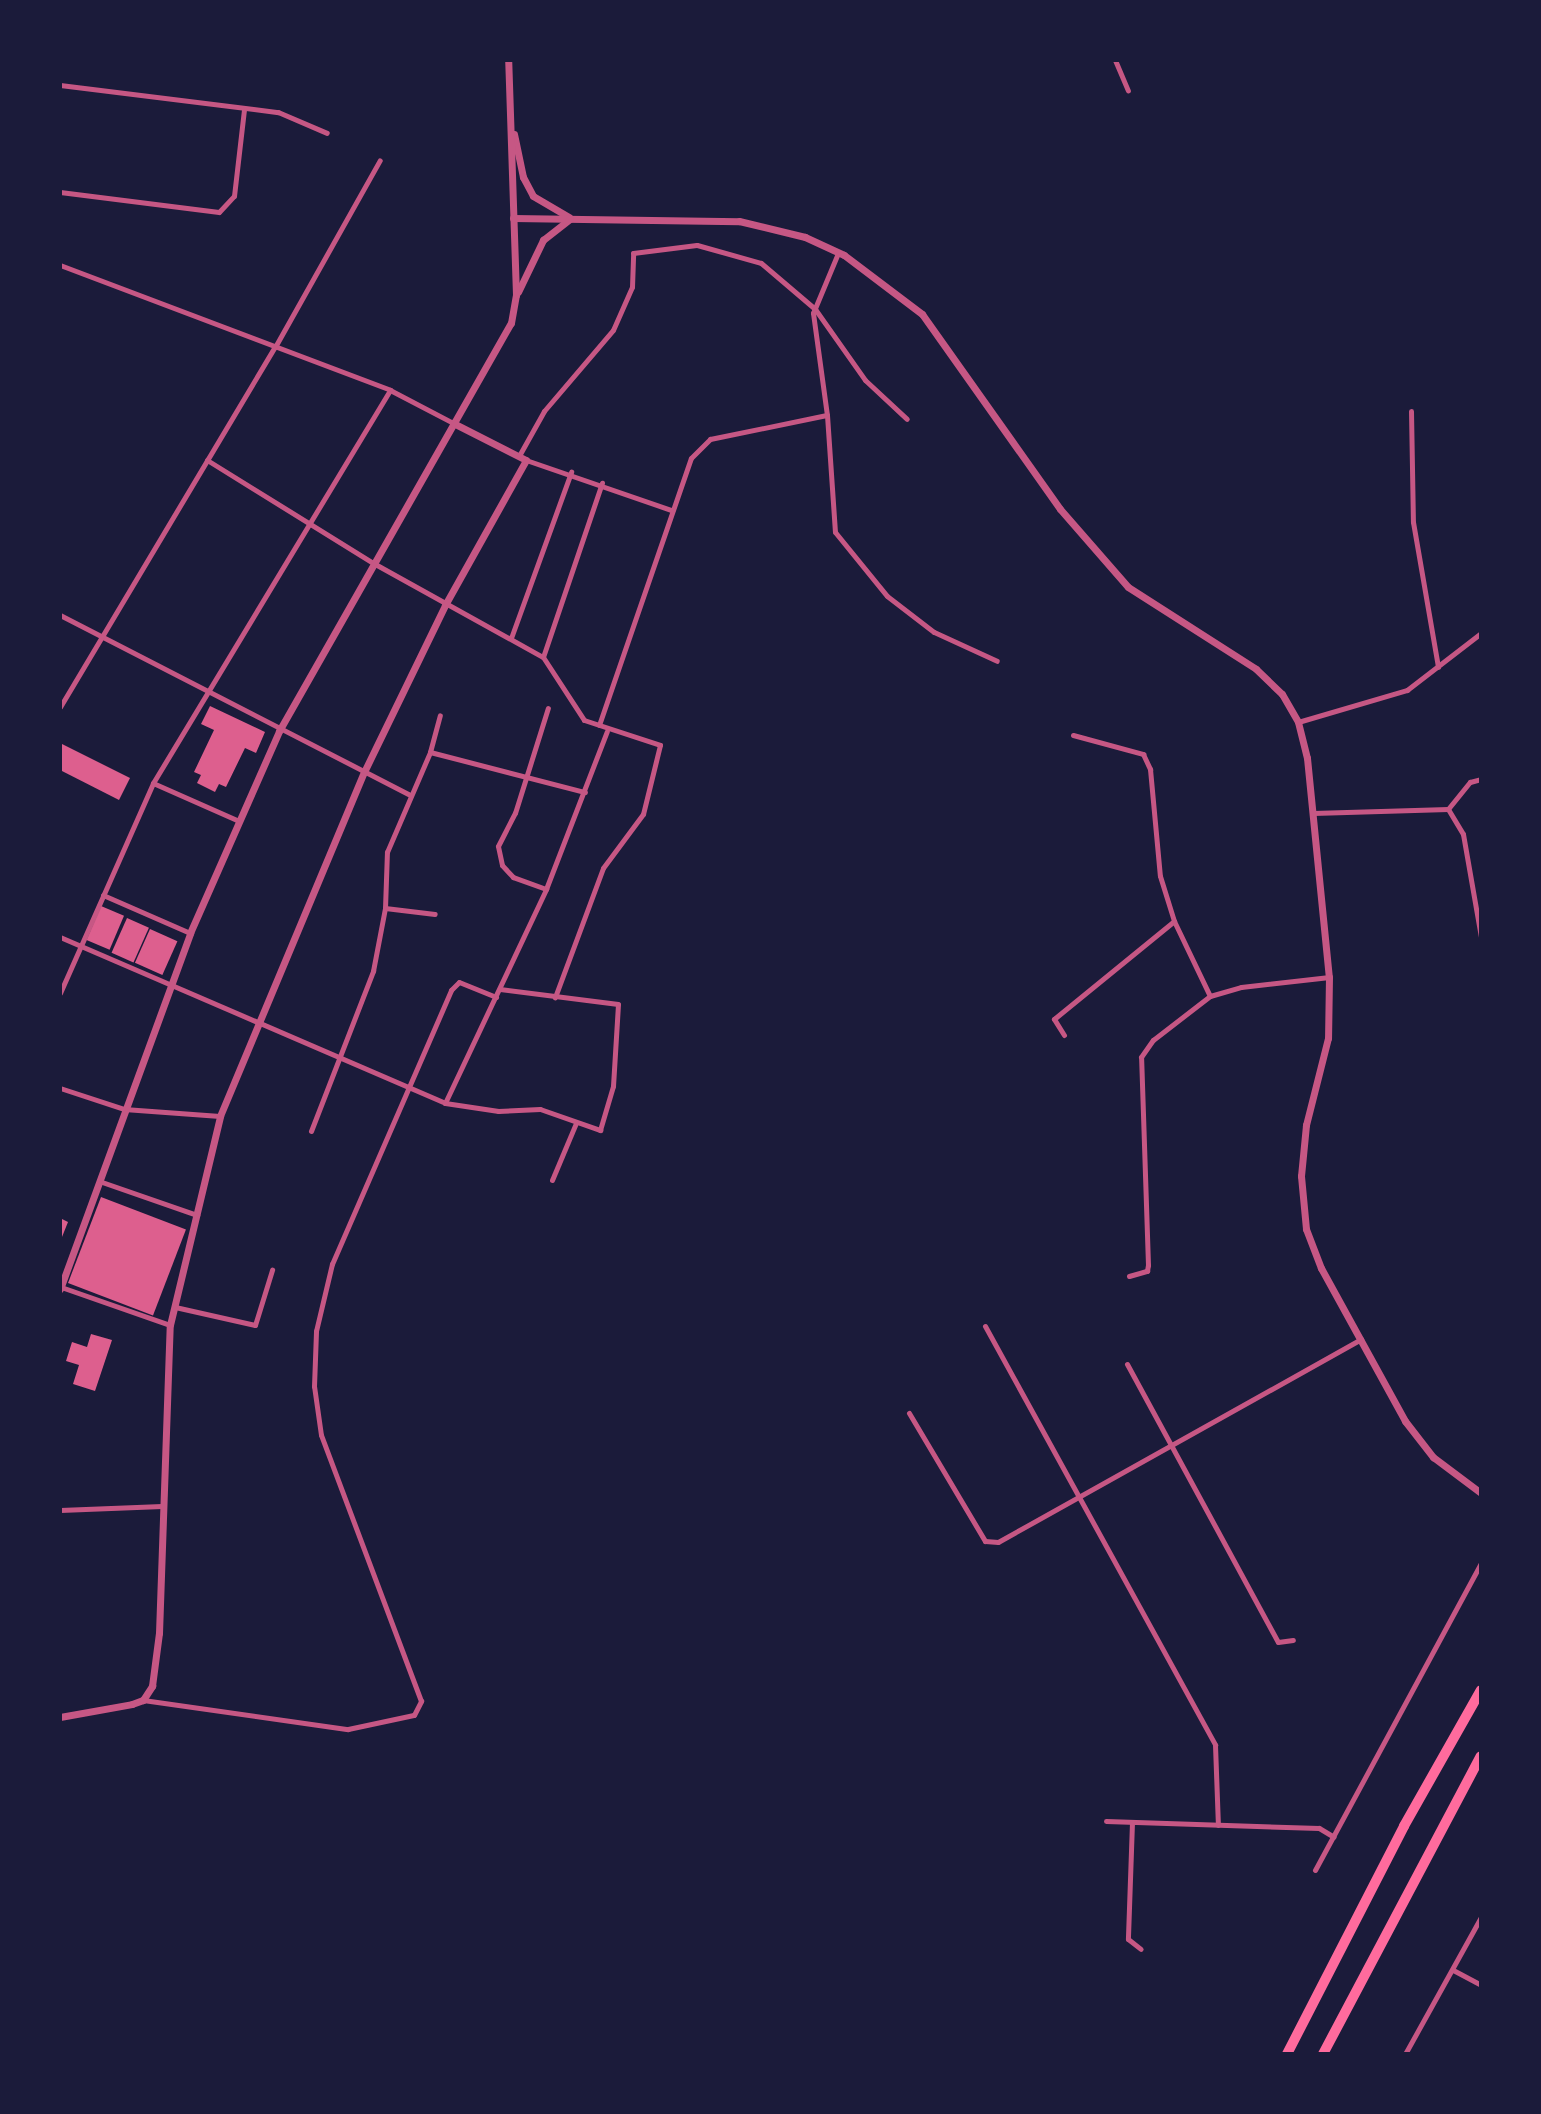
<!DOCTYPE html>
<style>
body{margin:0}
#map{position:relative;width:1541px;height:2114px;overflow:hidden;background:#1b1b3a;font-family:"Asap Condensed",sans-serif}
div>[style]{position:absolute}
.building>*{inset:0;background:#dd5f8e;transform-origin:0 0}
.minor>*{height:5px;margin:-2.5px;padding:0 2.5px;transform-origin:2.5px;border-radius:2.5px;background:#c65784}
.tertiary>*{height:7px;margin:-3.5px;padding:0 3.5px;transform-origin:3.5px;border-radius:3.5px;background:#c65784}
.motorway>*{height:10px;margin:-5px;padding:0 5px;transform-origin:5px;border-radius:5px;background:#ff6b9d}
span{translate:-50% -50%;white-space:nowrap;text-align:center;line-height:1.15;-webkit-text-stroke:8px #1b1b3a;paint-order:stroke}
.frame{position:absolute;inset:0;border:62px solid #1b1b3a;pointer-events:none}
</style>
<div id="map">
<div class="building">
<div style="clip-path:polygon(210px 706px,265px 732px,256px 753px,245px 748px,226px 787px,219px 784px,215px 792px,197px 783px,201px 775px,194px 772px,214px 730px,201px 724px)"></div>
<div style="clip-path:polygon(60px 743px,130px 778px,119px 800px,60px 770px)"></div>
<div style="left:101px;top:906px;width:25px;height:37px;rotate:23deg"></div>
<div style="left:127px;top:918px;width:24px;height:38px;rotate:24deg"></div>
<div style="left:150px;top:929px;width:30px;height:37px;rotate:24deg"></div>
<div style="left:101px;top:1197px;width:91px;height:92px;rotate:21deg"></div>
<div style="clip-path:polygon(60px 1218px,68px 1222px,60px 1242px)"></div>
<div style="clip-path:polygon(91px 1334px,112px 1340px,95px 1391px,73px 1384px,79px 1365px,66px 1361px,72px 1342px,87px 1347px)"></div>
</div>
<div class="minor">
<div style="left:1115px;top:60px;width:33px;rotate:67deg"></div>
<div style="left:60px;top:85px;width:220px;rotate:7.1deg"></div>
<div style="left:278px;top:112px;width:53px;rotate:23.2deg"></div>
<div style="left:60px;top:192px;width:160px;rotate:7.2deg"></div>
<div style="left:219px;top:212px;width:22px;rotate:-47deg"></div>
<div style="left:234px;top:196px;width:87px;rotate:-83.4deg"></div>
<div style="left:838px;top:253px;width:65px;rotate:112.6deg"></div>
<div style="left:813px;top:313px;width:103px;rotate:82.2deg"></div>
<div style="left:827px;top:415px;width:117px;rotate:86.1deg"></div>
<div style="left:835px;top:532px;width:82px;rotate:50.9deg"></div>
<div style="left:887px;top:596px;width:59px;rotate:37.5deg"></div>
<div style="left:934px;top:632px;width:69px;rotate:24.7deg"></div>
<div style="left:60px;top:265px;width:353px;rotate:20.7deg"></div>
<div style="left:390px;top:390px;width:71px;rotate:27.6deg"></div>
<div style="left:1411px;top:411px;width:111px;rotate:89deg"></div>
<div style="left:1413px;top:522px;width:147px;rotate:80.2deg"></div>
<div style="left:520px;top:454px;width:49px;rotate:-60.8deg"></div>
<div style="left:544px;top:411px;width:106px;rotate:-49.6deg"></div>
<div style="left:613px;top:330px;width:47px;rotate:-66.2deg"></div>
<div style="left:632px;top:287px;width:34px;rotate:-88deg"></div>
<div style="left:633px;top:253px;width:64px;rotate:-7.1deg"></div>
<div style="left:697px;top:245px;width:66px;rotate:15.7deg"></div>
<div style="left:761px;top:263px;width:71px;rotate:40.4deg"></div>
<div style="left:815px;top:309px;width:87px;rotate:54.8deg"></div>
<div style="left:865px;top:380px;width:57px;rotate:42.9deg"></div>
<div style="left:207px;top:460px;width:198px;rotate:31.8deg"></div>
<div style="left:375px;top:564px;width:192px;rotate:29deg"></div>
<div style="left:543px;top:657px;width:75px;rotate:56.9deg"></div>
<div style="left:584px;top:720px;width:80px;rotate:18.2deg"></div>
<div style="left:660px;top:745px;width:71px;rotate:103.8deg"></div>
<div style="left:643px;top:814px;width:67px;rotate:126.5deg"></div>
<div style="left:603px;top:868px;width:138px;rotate:110.4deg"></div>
<div style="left:526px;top:460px;width:153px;rotate:19deg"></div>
<div style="left:60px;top:615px;width:392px;rotate:27.2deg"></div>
<div style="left:511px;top:638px;width:177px;rotate:-70.1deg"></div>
<div style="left:543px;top:657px;width:184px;rotate:-71.3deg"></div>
<div style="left:60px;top:707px;width:419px;rotate:-59.2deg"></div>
<div style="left:275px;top:347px;width:214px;rotate:-60.7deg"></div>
<div style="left:1298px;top:722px;width:114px;rotate:-16.4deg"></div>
<div style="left:1407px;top:690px;width:93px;rotate:-37.6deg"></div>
<div style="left:599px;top:725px;width:282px;rotate:-71deg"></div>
<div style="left:691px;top:458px;width:27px;rotate:-45deg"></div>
<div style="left:710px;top:439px;width:119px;rotate:-11.6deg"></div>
<div style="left:1073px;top:735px;width:73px;rotate:15.2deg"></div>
<div style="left:1143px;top:754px;width:17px;rotate:65deg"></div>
<div style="left:1150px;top:769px;width:107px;rotate:84.7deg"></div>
<div style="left:1160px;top:876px;width:47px;rotate:72.7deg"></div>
<div style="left:1174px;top:921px;width:83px;rotate:64.4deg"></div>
<div style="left:430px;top:752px;width:160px;rotate:14.5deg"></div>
<div style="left:153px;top:783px;width:94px;rotate:23.8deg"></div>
<div style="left:1448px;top:809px;width:35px;rotate:-51deg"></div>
<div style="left:1470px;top:782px;width:11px;rotate:-15deg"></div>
<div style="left:1313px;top:813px;width:135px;rotate:-1.7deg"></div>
<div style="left:1448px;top:809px;width:29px;rotate:59deg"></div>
<div style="left:1463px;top:834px;width:105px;rotate:80.1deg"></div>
<div style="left:546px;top:889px;width:35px;rotate:-160deg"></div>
<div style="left:513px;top:877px;width:16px;rotate:-133deg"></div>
<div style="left:502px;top:865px;width:19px;rotate:-102deg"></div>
<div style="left:498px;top:846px;width:37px;rotate:-63deg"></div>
<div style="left:515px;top:813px;width:110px;rotate:-72.6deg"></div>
<div style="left:103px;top:895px;width:95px;rotate:23.6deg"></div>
<div style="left:385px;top:908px;width:50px;rotate:6.8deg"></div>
<div style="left:60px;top:937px;width:419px;rotate:23.3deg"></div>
<div style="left:445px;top:1103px;width:54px;rotate:8.6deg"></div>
<div style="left:498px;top:1111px;width:42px;rotate:-2.7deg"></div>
<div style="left:540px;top:1109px;width:64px;rotate:19.3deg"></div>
<div style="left:600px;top:1130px;width:46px;rotate:-73.5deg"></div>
<div style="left:613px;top:1086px;width:82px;rotate:-86.5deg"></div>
<div style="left:618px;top:1004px;width:119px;rotate:-172.8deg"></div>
<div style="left:60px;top:993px;width:230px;rotate:-66.1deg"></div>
<div style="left:153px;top:783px;width:459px;rotate:-58.9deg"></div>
<div style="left:1064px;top:1035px;width:19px;rotate:-122deg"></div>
<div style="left:1054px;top:1019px;width:155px;rotate:-39.2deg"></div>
<div style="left:60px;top:1088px;width:67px;rotate:18.2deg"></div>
<div style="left:124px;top:1109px;width:96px;rotate:4.2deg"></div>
<div style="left:445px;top:1103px;width:237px;rotate:-64.7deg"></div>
<div style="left:546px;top:889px;width:169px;rotate:-68.9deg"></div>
<div style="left:311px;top:1131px;width:172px;rotate:-68.8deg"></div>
<div style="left:373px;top:971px;width:64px;rotate:-79.2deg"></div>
<div style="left:385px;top:908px;width:56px;rotate:-88deg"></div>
<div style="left:387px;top:852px;width:109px;rotate:-66.7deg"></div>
<div style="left:430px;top:752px;width:38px;rotate:-75deg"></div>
<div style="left:552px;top:1180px;width:62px;rotate:-67.2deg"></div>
<div style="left:99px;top:1181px;width:104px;rotate:19.1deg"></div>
<div style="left:1129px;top:1276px;width:19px;rotate:-16deg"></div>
<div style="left:1147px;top:1271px;width:6px;rotate:-81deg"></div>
<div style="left:1148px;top:1265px;width:208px;rotate:-91.9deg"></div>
<div style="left:1141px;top:1057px;width:21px;rotate:-55deg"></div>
<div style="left:1153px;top:1040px;width:72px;rotate:-37.7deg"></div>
<div style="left:1210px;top:996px;width:32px;rotate:-16deg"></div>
<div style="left:1241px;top:987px;width:89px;rotate:-6.5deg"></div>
<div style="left:61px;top:1287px;width:115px;rotate:19.2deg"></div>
<div style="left:175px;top:1307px;width:82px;rotate:12.7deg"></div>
<div style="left:255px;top:1325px;width:58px;rotate:-72.8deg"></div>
<div style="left:985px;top:1326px;width:478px;rotate:61.2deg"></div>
<div style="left:1215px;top:1745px;width:80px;rotate:87.9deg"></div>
<div style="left:1127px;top:1364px;width:316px;rotate:61.5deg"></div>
<div style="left:1278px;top:1642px;width:15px;rotate:-8deg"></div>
<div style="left:909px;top:1413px;width:149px;rotate:59.3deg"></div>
<div style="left:985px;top:1541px;width:13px;rotate:4deg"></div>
<div style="left:998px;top:1542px;width:416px;rotate:-29.2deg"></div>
<div style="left:60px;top:1510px;width:102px;rotate:-2.2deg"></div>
<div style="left:143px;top:1700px;width:207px;rotate:8.1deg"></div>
<div style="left:348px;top:1729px;width:67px;rotate:-12deg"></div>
<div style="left:414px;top:1715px;width:16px;rotate:-63deg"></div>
<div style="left:421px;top:1701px;width:284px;rotate:-110.6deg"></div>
<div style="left:321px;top:1435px;width:49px;rotate:-98.1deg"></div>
<div style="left:314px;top:1386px;width:55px;rotate:-87.9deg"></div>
<div style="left:316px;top:1331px;width:69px;rotate:-76.6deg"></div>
<div style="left:332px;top:1264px;width:299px;rotate:-66.5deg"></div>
<div style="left:451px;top:990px;width:11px;rotate:-45deg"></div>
<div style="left:459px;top:982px;width:40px;rotate:22deg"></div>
<div style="left:1106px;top:1821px;width:213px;rotate:1.9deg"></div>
<div style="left:1319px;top:1828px;width:17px;rotate:31deg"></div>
<div style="left:1132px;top:1822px;width:117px;rotate:92deg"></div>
<div style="left:1128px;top:1939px;width:16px;rotate:38deg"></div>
<div style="left:1315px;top:1870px;width:349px;rotate:-61.6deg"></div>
<div style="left:1453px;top:1970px;width:32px;rotate:28deg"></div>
<div style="left:1405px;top:2054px;width:157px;rotate:-61deg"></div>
</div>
<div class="tertiary">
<div style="left:514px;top:134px;width:44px;rotate:78.2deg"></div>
<div style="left:523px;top:177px;width:21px;rotate:62deg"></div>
<div style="left:533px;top:196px;width:42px;rotate:30.3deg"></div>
<div style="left:513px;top:218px;width:226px;rotate:0.8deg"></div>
<div style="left:739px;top:221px;width:68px;rotate:13.6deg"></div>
<div style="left:805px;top:237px;width:43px;rotate:24.8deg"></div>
<div style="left:844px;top:255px;width:98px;rotate:37.1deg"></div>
<div style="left:922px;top:314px;width:239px;rotate:54.7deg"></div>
<div style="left:1060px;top:509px;width:103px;rotate:48.9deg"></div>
<div style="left:1128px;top:587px;width:152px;rotate:32.6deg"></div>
<div style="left:1256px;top:669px;width:36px;rotate:44deg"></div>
<div style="left:1282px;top:694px;width:32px;rotate:60deg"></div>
<div style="left:1298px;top:722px;width:37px;rotate:76deg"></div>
<div style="left:1307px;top:758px;width:220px;rotate:84.3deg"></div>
<div style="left:1329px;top:977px;width:61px;rotate:90.9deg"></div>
<div style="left:1328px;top:1038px;width:90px;rotate:104.2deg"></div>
<div style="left:1306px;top:1125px;width:51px;rotate:95.6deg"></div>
<div style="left:1301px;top:1176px;width:53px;rotate:84.6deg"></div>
<div style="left:1306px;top:1229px;width:42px;rotate:69deg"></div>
<div style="left:1321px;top:1268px;width:175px;rotate:61.2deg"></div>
<div style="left:1405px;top:1421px;width:46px;rotate:52.1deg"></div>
<div style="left:1433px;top:1457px;width:60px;rotate:36.9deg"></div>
<div style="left:518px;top:292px;width:58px;rotate:-64.3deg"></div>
<div style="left:543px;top:240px;width:34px;rotate:-38deg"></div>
<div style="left:60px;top:1289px;width:379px;rotate:-69.9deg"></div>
<div style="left:190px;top:933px;width:221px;rotate:-66.2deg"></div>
<div style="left:279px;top:731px;width:469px;rotate:-60.4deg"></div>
<div style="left:511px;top:323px;width:28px;rotate:-80deg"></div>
<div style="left:516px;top:295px;width:235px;rotate:-91.9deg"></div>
<div style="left:60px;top:1717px;width:73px;rotate:-10.2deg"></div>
<div style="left:132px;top:1704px;width:12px;rotate:-20deg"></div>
<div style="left:143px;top:1700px;width:17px;rotate:-57deg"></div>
<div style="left:152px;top:1686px;width:53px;rotate:-82.5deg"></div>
<div style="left:159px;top:1633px;width:308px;rotate:-88deg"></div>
<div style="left:170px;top:1325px;width:215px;rotate:-76.5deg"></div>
<div style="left:220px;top:1116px;width:373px;rotate:-67.3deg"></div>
<div style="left:364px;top:772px;width:186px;rotate:-64.1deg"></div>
<div style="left:445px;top:605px;width:166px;rotate:-60.8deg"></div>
<div style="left:526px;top:460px;width:82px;rotate:-153.1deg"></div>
</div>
<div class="motorway">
<div style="left:1287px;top:2054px;width:256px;rotate:-62.8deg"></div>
<div style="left:1404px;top:1826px;width:156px;rotate:-60.5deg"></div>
<div style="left:1323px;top:2054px;width:337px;rotate:-62.1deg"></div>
</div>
<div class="frame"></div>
</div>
